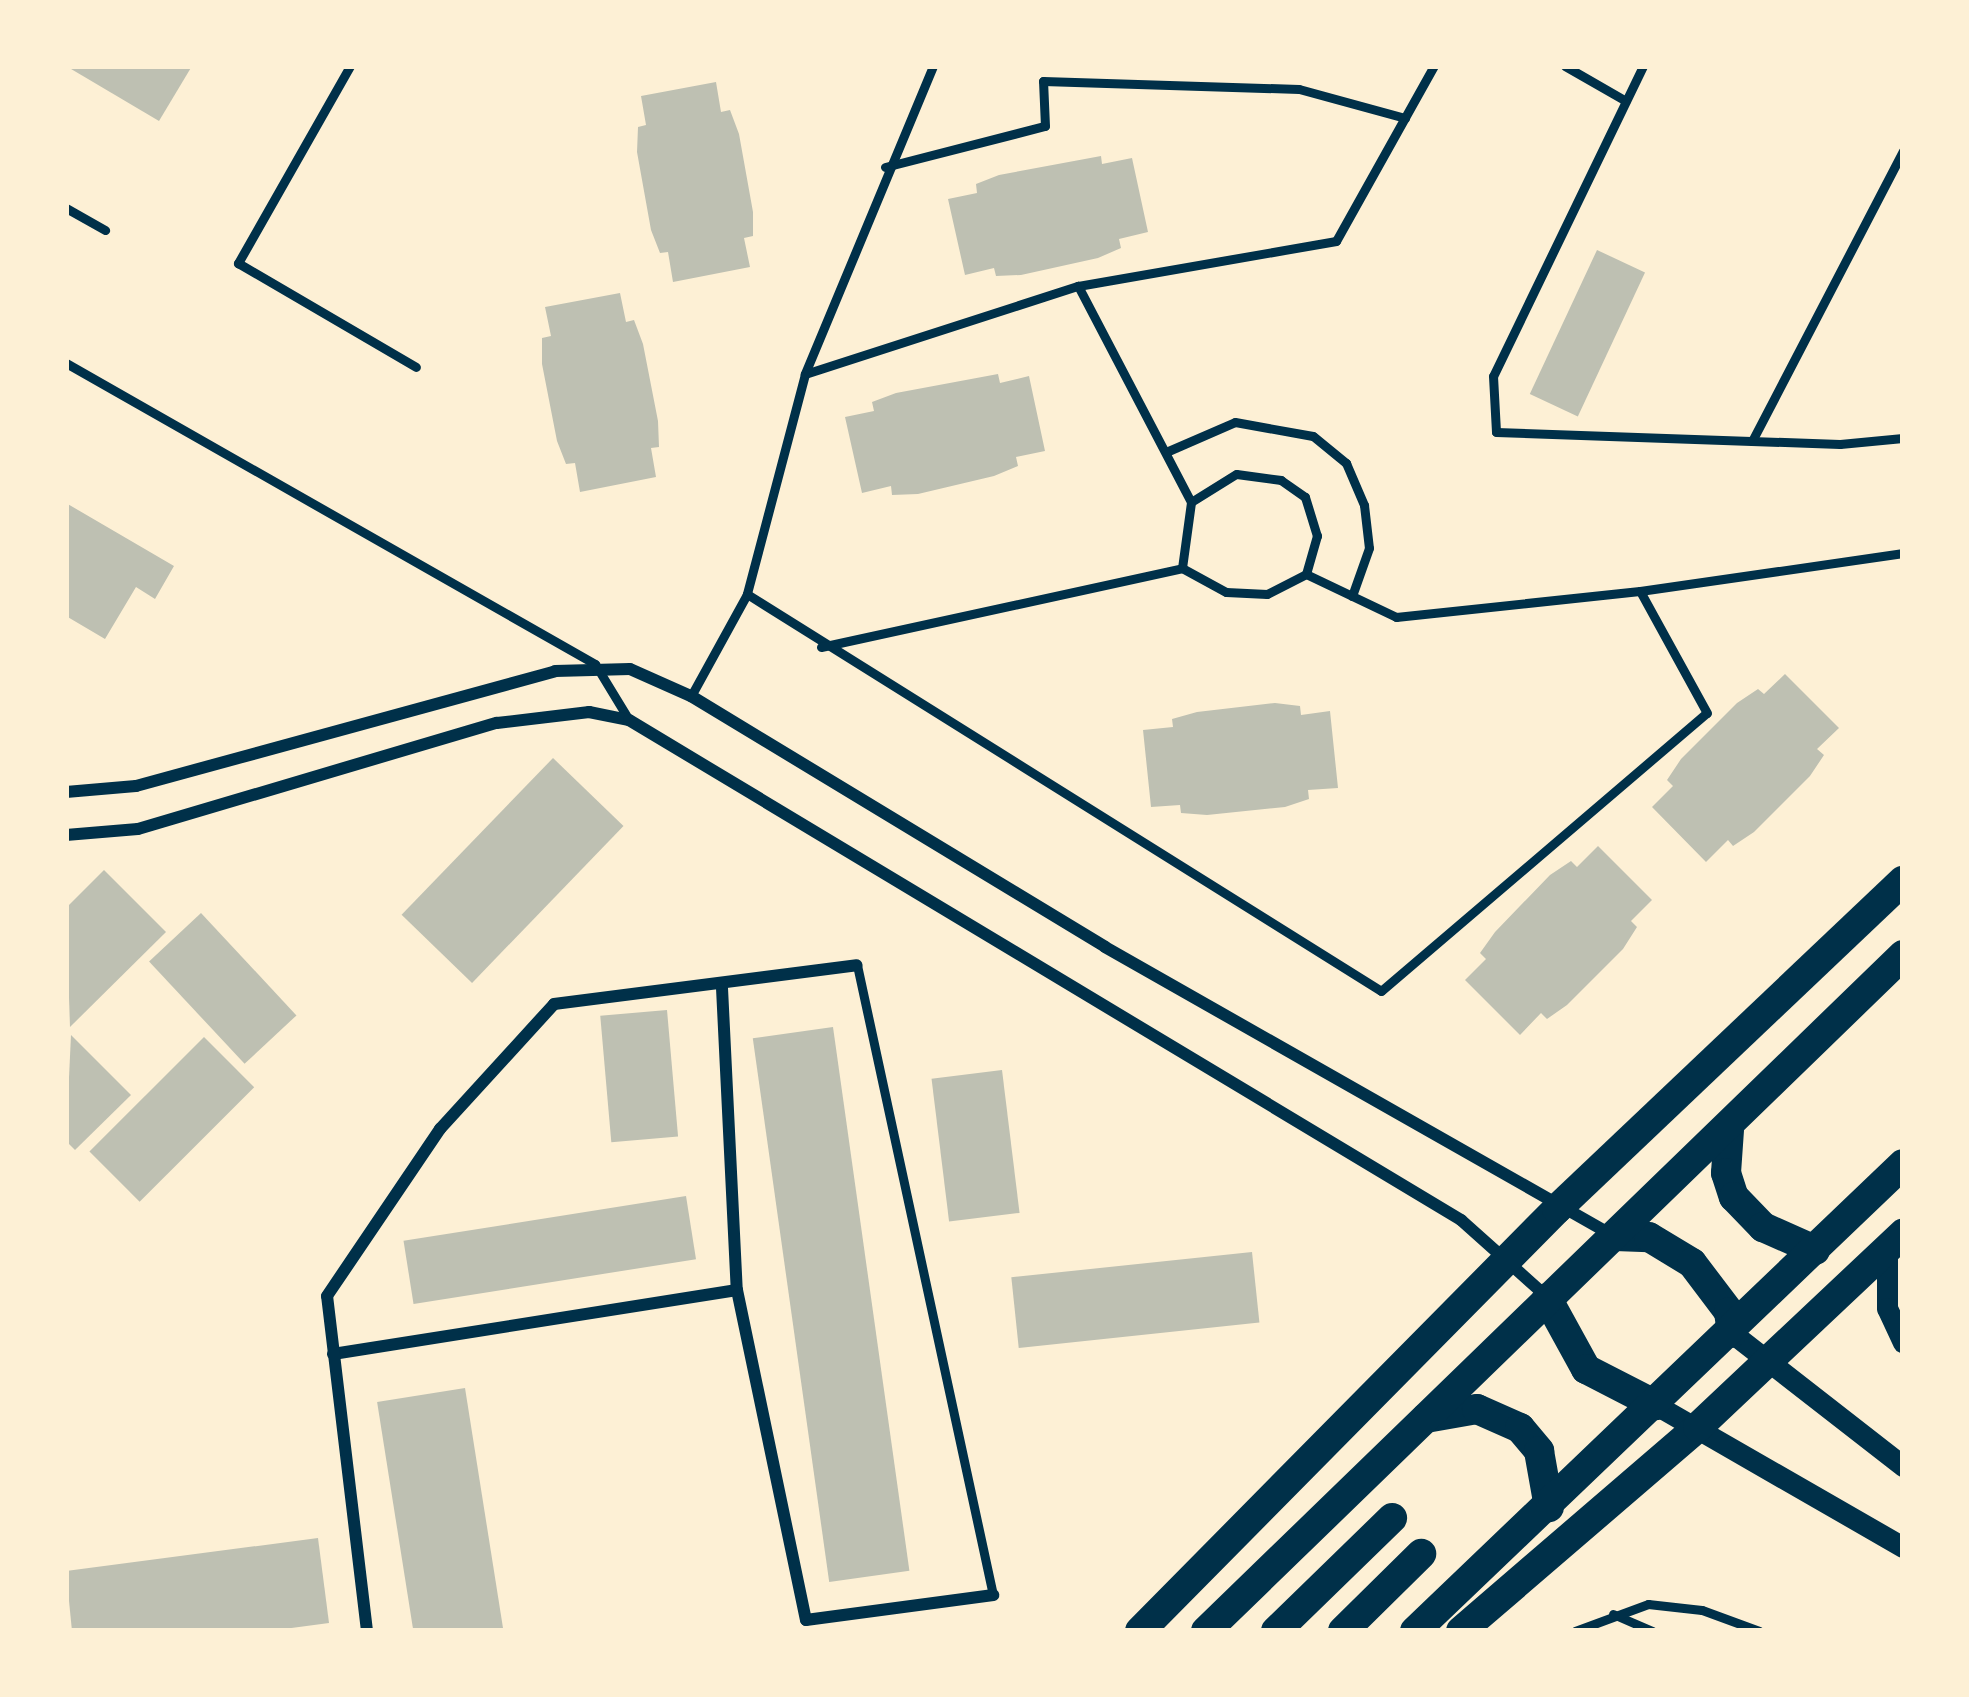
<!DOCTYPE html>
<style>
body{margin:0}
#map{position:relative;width:1969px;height:1697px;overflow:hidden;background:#fdf0d5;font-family:Cabin,sans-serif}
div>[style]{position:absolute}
.building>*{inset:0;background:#bec0b2;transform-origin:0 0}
.service>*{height:9px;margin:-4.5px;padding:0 4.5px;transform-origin:4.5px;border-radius:4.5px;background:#003049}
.minor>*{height:12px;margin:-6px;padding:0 6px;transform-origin:6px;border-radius:6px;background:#003049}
.tertiary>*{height:21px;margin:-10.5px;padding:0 10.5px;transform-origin:10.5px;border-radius:10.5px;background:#003049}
.primary>*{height:30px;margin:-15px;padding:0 15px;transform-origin:15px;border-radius:15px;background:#003049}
span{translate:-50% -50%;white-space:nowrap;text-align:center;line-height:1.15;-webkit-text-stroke:12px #fdf0d5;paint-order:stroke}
.frame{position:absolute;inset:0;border:69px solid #fdf0d5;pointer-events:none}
</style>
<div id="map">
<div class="building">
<div style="clip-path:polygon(66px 66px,192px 66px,159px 121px)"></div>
<div style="clip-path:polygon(716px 82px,721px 112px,730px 110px,739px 134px,753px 212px,753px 236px,744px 238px,750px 267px,673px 282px,668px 252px,660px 253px,651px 230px,637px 152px,638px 127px,646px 125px,641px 96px)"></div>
<div style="clip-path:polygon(1101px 156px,1102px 164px,1132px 158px,1148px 232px,1119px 239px,1121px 248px,1098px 258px,1021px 275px,996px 276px,994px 268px,965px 275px,948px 199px,977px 193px,976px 184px,999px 175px)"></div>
<div style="left:1597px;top:250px;width:53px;height:159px;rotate:25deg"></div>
<div style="clip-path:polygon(620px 293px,626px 322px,634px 320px,643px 344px,658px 421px,659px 447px,651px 448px,656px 477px,580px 492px,575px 463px,566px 464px,557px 441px,542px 364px,542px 338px,551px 336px,545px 307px)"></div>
<div style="clip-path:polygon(998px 374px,1000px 383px,1029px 376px,1045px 451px,1016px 457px,1018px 466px,994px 476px,918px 494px,892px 495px,891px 486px,862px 493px,845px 417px,874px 411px,872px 402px,896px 393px)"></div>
<div style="clip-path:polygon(66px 503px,174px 566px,155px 599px,136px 587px,105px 639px,66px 616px)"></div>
<div style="clip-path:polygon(1785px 674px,1839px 728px,1817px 749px,1824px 755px,1810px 776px,1754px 832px,1733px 846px,1728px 840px,1706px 862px,1652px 807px,1673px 786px,1667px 780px,1681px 759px,1737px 703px,1758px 689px,1764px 694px)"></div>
<div style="clip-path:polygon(1275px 703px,1300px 706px,1301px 715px,1330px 711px,1338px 788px,1308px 790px,1309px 799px,1285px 807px,1207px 815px,1181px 813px,1180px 805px,1151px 807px,1143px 730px,1173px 727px,1172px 719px,1197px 712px)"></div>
<div style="left:553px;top:758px;width:98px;height:218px;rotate:44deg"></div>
<div style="clip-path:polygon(1598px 846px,1652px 900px,1631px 921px,1637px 927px,1623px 949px,1567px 1005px,1547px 1019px,1541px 1013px,1520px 1035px,1465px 980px,1486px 959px,1480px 953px,1495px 932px,1550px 875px,1571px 861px,1577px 867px)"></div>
<div style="clip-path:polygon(104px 870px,166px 932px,70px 1027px,66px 908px)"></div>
<div style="left:201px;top:913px;width:140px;height:71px;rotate:47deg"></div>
<div style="left:667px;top:1010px;width:127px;height:67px;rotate:85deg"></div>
<div style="left:833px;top:1027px;width:549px;height:81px;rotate:82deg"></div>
<div style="clip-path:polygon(71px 1035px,131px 1095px,75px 1150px,66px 1141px)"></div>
<div style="left:204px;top:1037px;width:71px;height:162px;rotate:45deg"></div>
<div style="left:1002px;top:1070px;width:144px;height:71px;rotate:83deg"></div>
<div style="left:686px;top:1196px;width:64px;height:286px;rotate:81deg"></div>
<div style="left:1252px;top:1252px;width:71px;height:242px;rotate:84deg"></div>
<div style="left:465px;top:1388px;width:246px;height:89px;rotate:81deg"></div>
<div style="clip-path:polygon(318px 1538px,329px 1623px,269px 1631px,72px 1631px,66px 1571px)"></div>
</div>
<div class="service">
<div style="left:350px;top:66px;width:227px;rotate:119.6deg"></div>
<div style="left:238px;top:263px;width:206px;rotate:30.3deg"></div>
<div style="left:933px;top:66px;width:334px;rotate:112.6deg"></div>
<div style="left:805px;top:374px;width:228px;rotate:104.8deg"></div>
<div style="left:747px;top:594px;width:748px;rotate:32.05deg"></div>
<div style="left:1381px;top:991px;width:428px;rotate:-40.5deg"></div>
<div style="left:1707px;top:713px;width:139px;rotate:-118.8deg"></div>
<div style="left:1640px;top:591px;width:266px;rotate:-8.2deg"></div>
<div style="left:1565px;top:66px;width:70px;rotate:29.8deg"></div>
<div style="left:1643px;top:66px;width:344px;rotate:115.8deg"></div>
<div style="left:1493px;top:376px;width:56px;rotate:86.9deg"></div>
<div style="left:1496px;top:432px;width:344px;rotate:2deg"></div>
<div style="left:1840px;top:444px;width:63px;rotate:-5.4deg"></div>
<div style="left:885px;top:167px;width:165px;rotate:-14.4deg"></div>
<div style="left:1045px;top:126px;width:45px;rotate:-92.5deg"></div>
<div style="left:1043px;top:81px;width:256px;rotate:1.8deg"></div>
<div style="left:1299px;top:89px;width:110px;rotate:15.3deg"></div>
<div style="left:66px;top:208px;width:45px;rotate:29.4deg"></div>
<div style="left:66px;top:363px;width:609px;rotate:29.64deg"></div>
<div style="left:595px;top:664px;width:66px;rotate:58.7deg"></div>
<div style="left:805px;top:374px;width:287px;rotate:-17.9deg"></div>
<div style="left:1752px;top:441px;width:327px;rotate:-62.5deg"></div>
<div style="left:1166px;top:452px;width:75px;rotate:-23.5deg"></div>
<div style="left:1235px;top:422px;width:79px;rotate:10.2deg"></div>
<div style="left:1313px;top:436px;width:43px;rotate:39.3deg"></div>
<div style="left:1346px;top:463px;width:46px;rotate:66.8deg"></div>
<div style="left:1364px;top:505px;width:43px;rotate:83.4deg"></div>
<div style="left:1369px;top:548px;width:51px;rotate:109.5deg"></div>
<div style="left:1182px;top:568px;width:67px;rotate:-82.2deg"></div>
<div style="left:1306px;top:574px;width:100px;rotate:25.5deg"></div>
<div style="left:1396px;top:617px;width:245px;rotate:-6.1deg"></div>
<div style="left:821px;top:647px;width:370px;rotate:-12.3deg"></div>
<div style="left:1182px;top:568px;width:50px;rotate:28.6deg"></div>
<div style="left:1226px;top:592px;width:41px;rotate:2.8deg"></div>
<div style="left:1267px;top:594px;width:44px;rotate:-27.1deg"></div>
<div style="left:1306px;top:574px;width:40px;rotate:-74deg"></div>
<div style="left:1317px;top:536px;width:41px;rotate:-107.1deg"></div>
<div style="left:1305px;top:497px;width:29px;rotate:-145deg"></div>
<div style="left:1281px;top:480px;width:45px;rotate:-172.4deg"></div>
<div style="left:1236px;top:474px;width:53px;rotate:148.1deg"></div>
<div style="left:1191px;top:502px;width:244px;rotate:-117.6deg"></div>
<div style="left:1078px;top:286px;width:262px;rotate:-9.9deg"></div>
<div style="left:1336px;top:241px;width:201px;rotate:-60.8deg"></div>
<div style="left:691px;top:696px;width:116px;rotate:-61.2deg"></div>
<div style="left:857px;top:965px;width:645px;rotate:77.82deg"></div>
<div style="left:1613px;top:1614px;width:43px;rotate:23.6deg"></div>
<div style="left:1575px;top:1631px;width:78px;rotate:-20.3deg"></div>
<div style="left:1648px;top:1604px;width:54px;rotate:6.3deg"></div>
<div style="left:1702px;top:1610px;width:61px;rotate:20.2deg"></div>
</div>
<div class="minor">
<div style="left:66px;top:792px;width:70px;rotate:-4.9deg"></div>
<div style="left:136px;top:786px;width:434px;rotate:-15.3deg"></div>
<div style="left:555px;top:671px;width:75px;rotate:-1.5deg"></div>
<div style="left:630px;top:669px;width:67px;rotate:23.9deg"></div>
<div style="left:691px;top:696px;width:484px;rotate:31.2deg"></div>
<div style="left:1105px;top:947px;width:583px;rotate:29.6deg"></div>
<div style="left:66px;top:835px;width:72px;rotate:-4.8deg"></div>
<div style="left:138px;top:829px;width:374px;rotate:-16.5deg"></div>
<div style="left:497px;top:723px;width:93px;rotate:-6.8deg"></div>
<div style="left:589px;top:712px;width:41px;rotate:11.3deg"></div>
<div style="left:629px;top:720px;width:971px;rotate:31deg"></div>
<div style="left:1461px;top:1220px;width:115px;rotate:41.8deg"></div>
<div style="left:722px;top:988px;width:302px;rotate:87.2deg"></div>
<div style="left:333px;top:1354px;width:409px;rotate:-9deg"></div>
<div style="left:737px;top:1290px;width:337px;rotate:78.2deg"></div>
<div style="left:806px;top:1620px;width:189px;rotate:-7.6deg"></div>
<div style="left:367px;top:1631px;width:337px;rotate:-96.8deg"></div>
<div style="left:327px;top:1296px;width:202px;rotate:-55.9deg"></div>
<div style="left:440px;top:1129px;width:169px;rotate:-47.6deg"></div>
<div style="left:554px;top:1004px;width:305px;rotate:-7.3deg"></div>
</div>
<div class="tertiary">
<div style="left:1887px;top:1248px;width:60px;rotate:90deg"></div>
<div style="left:1887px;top:1308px;width:38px;rotate:65deg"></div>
<div style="left:1732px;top:1333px;width:217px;rotate:37.9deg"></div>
<div style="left:1656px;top:1405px;width:285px;rotate:29.9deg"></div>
</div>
<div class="primary">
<div style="left:1729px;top:1130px;width:43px;rotate:94deg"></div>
<div style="left:1726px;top:1173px;width:25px;rotate:72deg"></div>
<div style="left:1734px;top:1197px;width:42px;rotate:46deg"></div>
<div style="left:1763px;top:1227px;width:57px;rotate:23.9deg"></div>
<div style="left:1615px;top:1236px;width:34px;rotate:2deg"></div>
<div style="left:1649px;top:1237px;width:50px;rotate:31.2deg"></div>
<div style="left:1692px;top:1263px;width:61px;rotate:52.9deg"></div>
<div style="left:1729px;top:1312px;width:21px;rotate:82deg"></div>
<div style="left:1547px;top:1298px;width:81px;rotate:61.2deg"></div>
<div style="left:1586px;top:1369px;width:79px;rotate:27.2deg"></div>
<div style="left:1426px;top:1418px;width:52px;rotate:-10deg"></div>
<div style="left:1477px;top:1409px;width:47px;rotate:23.8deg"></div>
<div style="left:1520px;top:1428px;width:30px;rotate:50deg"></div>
<div style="left:1539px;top:1451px;width:57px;rotate:79.9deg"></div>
<div style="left:1140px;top:1631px;width:593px;rotate:-45.34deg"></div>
<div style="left:1557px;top:1209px;width:477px;rotate:-43.5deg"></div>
<div style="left:1206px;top:1631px;width:971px;rotate:-44.12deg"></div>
<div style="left:1276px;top:1631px;width:162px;rotate:-44.2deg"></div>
<div style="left:1343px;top:1631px;width:110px;rotate:-44.6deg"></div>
<div style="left:1415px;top:1631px;width:675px;rotate:-43.74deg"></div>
<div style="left:1461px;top:1631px;width:313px;rotate:-40.7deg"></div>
<div style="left:1698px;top:1427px;width:282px;rotate:-43.3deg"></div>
</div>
<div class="frame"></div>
</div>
